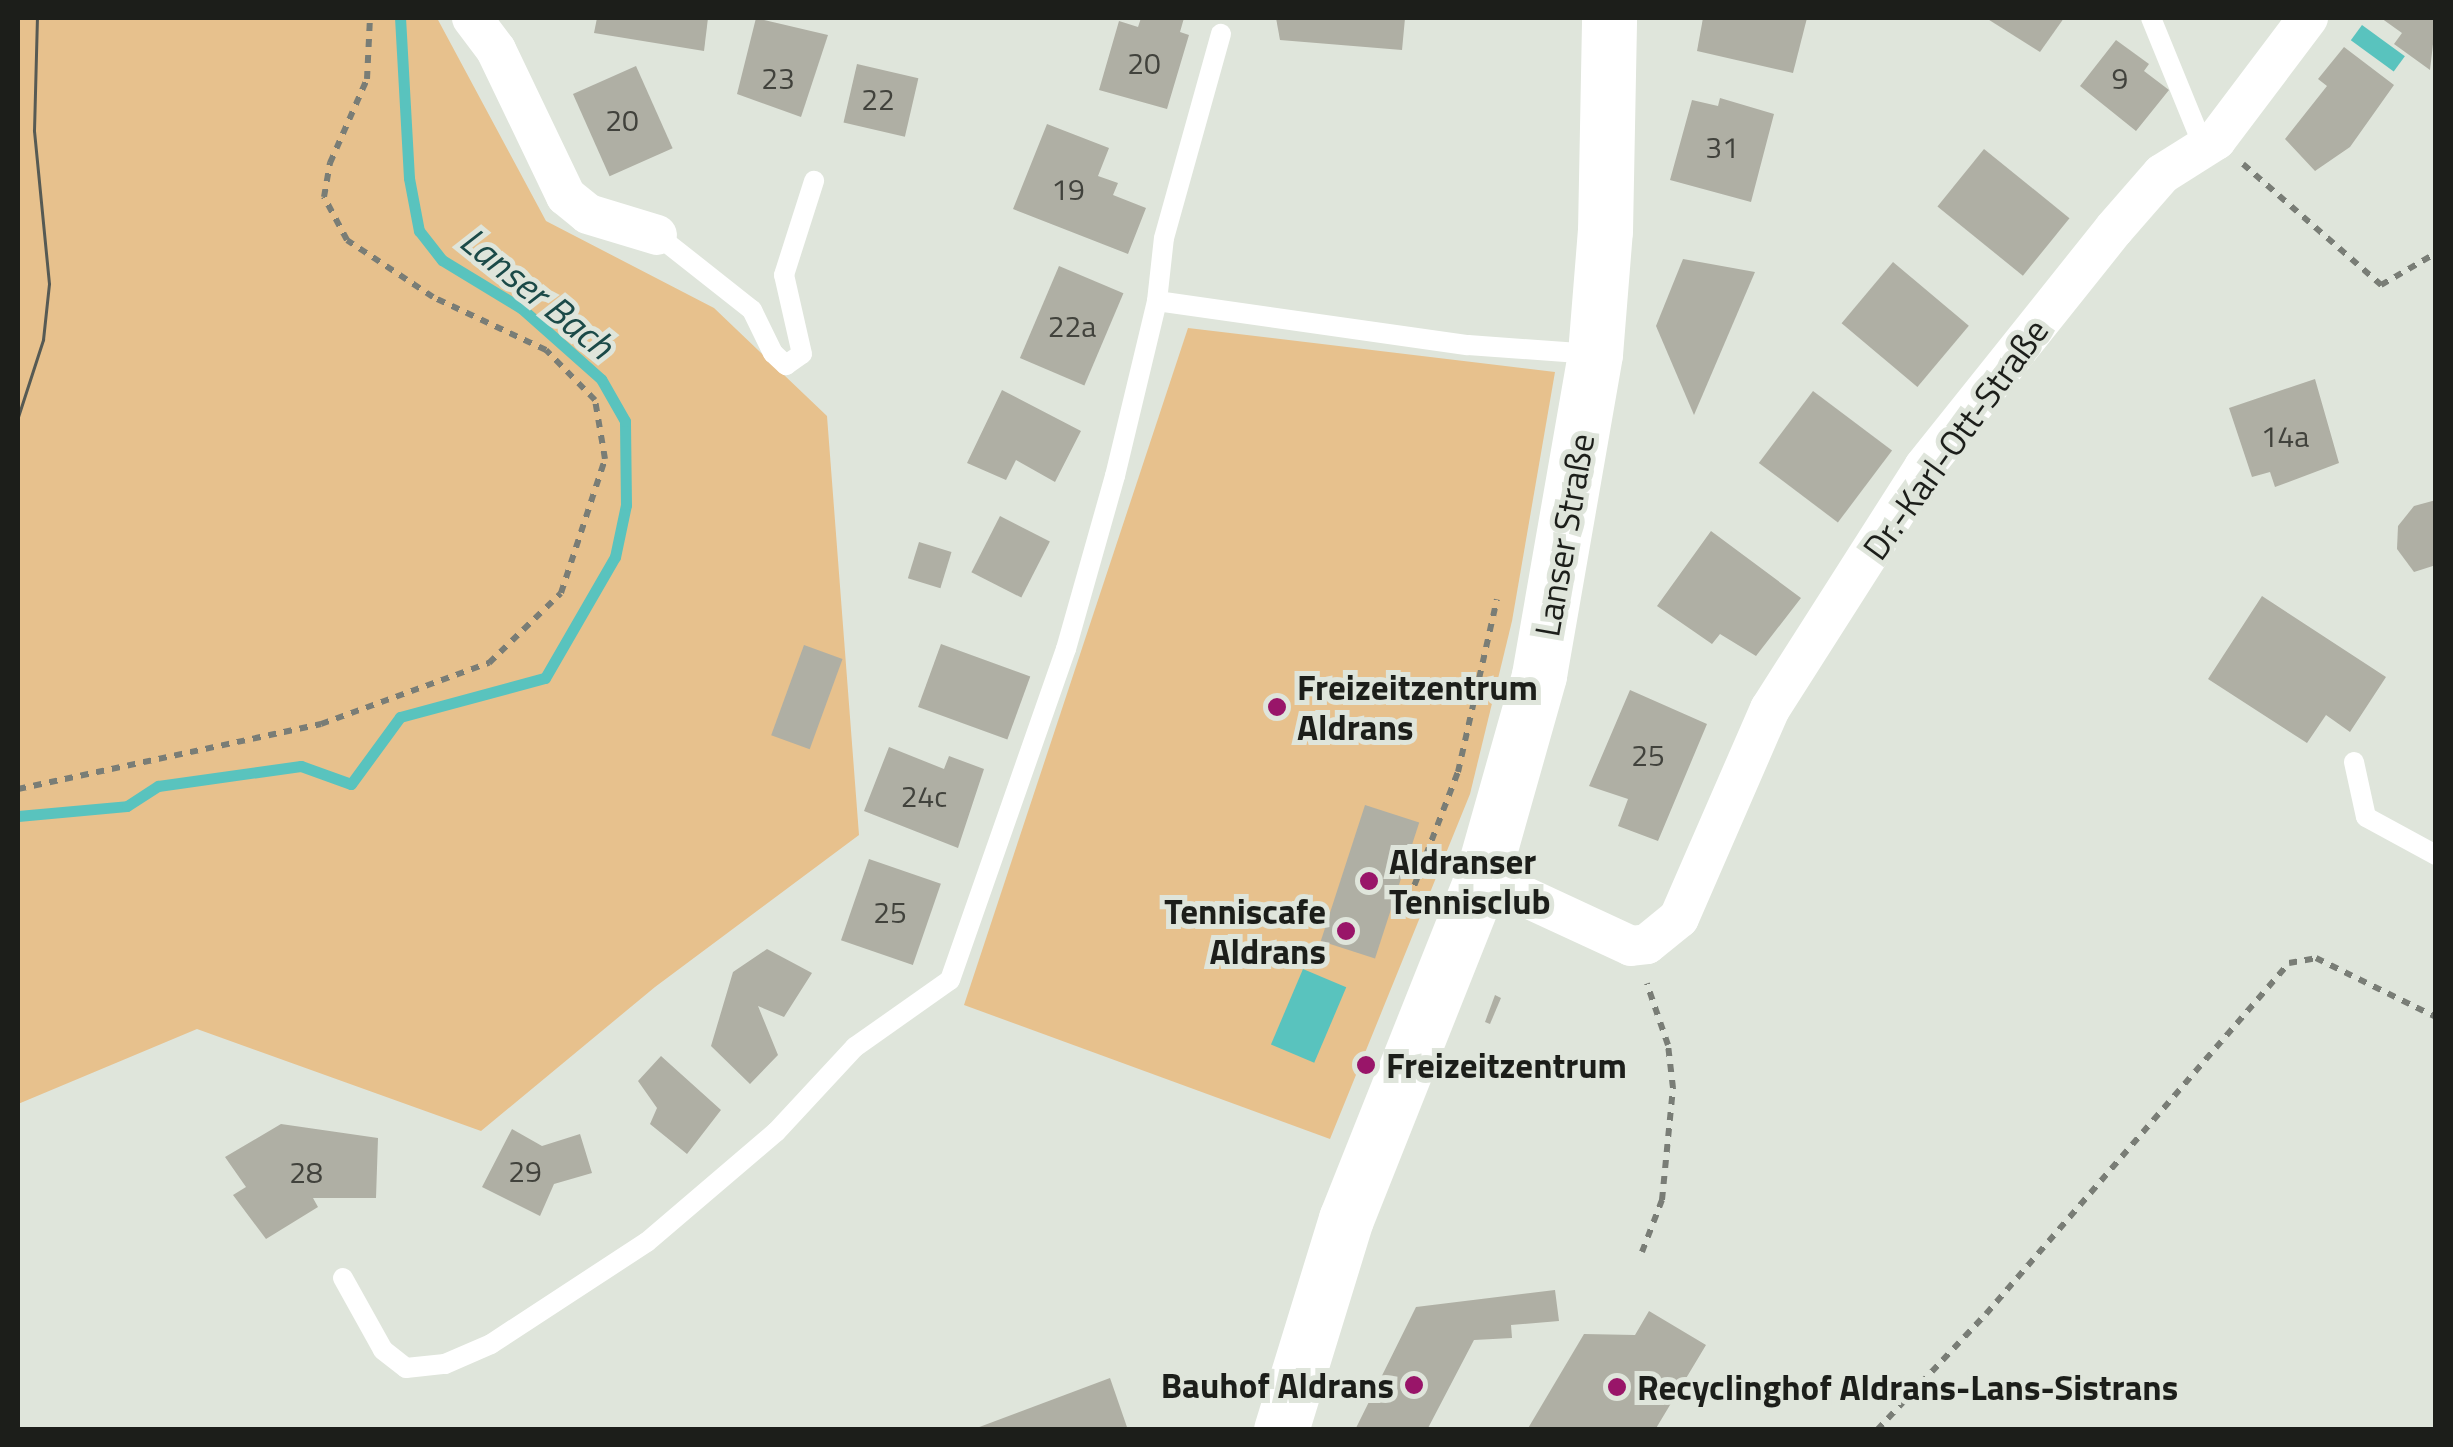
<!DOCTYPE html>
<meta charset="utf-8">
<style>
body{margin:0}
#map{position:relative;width:2453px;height:1447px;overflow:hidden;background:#dfe5db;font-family:"Titillium Web",sans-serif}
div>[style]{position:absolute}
.green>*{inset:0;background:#e7c18d}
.water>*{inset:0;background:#59c3be;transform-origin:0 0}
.stream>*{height:11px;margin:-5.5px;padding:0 5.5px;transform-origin:5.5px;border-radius:5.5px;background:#59c3be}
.building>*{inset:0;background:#afafa4;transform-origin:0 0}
.path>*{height:6px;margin-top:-3px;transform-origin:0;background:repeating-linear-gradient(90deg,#797d76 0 8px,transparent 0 16px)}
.service>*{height:20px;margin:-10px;padding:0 10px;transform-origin:10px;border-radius:10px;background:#fff}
.minor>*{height:40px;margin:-20px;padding:0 20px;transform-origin:20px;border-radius:20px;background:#fff}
.secondary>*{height:55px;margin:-27.5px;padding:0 27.5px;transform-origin:27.5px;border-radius:27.5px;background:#fff}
.tram>*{height:2.5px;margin:-1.25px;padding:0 1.25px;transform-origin:1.25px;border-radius:1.25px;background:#565a54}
.dots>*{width:28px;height:28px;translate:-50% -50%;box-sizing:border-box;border:5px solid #dfe5db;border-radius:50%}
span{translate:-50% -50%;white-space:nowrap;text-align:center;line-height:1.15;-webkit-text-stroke:10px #dfe5db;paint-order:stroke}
.number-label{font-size:30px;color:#41423c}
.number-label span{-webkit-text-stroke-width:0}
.street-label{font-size:35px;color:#1c1e1a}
.poi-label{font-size:35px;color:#1c1e1a;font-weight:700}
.left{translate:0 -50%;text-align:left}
.right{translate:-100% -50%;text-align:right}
.water-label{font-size:38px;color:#1b4a48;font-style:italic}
.frame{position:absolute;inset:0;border:20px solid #1c1e1a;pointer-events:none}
</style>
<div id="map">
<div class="green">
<div style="clip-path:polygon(18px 18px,437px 18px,546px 221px,714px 308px,827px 416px,859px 835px,655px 987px,481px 1131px,197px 1029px,18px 1104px)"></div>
<div style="clip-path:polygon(1188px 328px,1555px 372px,1512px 621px,1470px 794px,1330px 1139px,964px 1005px)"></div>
</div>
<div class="water">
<div style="left:2362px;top:25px;width:53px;height:19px;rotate:36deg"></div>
<div style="left:1303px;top:969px;width:47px;height:82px;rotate:23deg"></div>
</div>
<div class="stream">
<div style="left:18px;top:816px;width:109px;rotate:-5.2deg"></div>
<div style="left:127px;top:806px;width:37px;rotate:-33deg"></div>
<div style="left:158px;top:786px;width:144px;rotate:-8deg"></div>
<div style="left:301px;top:766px;width:53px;rotate:19.8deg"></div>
<div style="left:351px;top:784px;width:83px;rotate:-53.8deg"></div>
<div style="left:400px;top:717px;width:150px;rotate:-15.1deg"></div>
<div style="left:545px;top:678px;width:140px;rotate:-60deg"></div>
<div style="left:615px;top:557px;width:53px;rotate:-78.1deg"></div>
<div style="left:626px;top:505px;width:84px;rotate:-90.7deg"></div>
<div style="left:625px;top:421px;width:48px;rotate:-119.7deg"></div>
<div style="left:601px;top:379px;width:107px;rotate:-138.4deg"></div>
<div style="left:521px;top:308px;width:92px;rotate:-148.7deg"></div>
<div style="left:442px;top:260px;width:37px;rotate:-128deg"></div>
<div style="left:419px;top:231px;width:54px;rotate:-100.7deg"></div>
<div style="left:409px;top:178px;width:160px;rotate:-93.2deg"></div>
</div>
<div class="building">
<div style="clip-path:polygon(597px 18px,708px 18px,704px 51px,594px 33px)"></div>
<div style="clip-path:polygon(756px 18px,828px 35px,801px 117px,737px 94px)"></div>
<div style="clip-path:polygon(1141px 18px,1184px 18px,1180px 32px,1189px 35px,1167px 109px,1099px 90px,1119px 21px,1138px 27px)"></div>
<div style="clip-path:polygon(1276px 18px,1405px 18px,1402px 50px,1280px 40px)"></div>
<div style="clip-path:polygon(1703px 18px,1807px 18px,1793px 73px,1697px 51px)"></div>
<div style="clip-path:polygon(1986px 18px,2064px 18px,2040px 52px)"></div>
<div style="clip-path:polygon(2381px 18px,2436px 18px,2430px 70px,2394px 44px,2402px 33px)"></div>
<div style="clip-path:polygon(2116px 40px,2149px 64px,2144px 71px,2169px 90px,2136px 131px,2080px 86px)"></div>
<div style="clip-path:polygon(2344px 47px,2394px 85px,2350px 147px,2315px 171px,2285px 139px,2327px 86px,2318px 79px)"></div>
<div style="left:857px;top:64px;width:63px;height:60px;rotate:13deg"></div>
<div style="left:636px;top:66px;width:90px;height:69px;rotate:66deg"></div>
<div style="clip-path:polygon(1720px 98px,1774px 114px,1751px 202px,1670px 180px,1692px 100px,1718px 106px)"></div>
<div style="clip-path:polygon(1047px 124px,1109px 148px,1098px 176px,1118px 183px,1113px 195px,1146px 208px,1128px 254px,1013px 209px)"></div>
<div style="left:1984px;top:149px;width:110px;height:74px;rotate:39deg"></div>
<div style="clip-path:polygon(1683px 259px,1755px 272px,1694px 415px,1656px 326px)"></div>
<div style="left:1893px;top:262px;width:99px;height:80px;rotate:40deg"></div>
<div style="left:1059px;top:266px;width:70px;height:100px;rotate:23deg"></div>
<div style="clip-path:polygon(2315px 379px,2339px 463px,2275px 487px,2270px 472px,2252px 477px,2229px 408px)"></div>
<div style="clip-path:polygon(1002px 390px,1081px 431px,1055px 482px,1016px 460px,1006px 480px,967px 463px)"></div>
<div style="left:1813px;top:391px;width:99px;height:90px;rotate:37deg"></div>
<div style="clip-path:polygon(2436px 500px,2436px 565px,2414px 572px,2397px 549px,2398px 526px,2414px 506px)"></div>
<div style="left:1000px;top:516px;width:56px;height:63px;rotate:27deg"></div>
<div style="clip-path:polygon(1711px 531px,1801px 598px,1756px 656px,1720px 634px,1712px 644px,1657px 606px)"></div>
<div style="left:919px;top:542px;width:34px;height:38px;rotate:17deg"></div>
<div style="clip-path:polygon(2262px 596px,2386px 677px,2350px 732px,2326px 715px,2307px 743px,2208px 679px)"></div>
<div style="left:941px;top:644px;width:95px;height:67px;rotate:20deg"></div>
<div style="left:804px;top:645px;width:41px;height:96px;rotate:20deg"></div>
<div style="clip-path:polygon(1630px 690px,1707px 724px,1658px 841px,1618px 826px,1628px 799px,1589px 786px)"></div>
<div style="clip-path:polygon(889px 747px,944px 769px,949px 756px,984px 769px,958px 848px,864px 811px)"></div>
<div style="left:1365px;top:805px;width:57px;height:143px;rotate:18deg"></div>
<div style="left:869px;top:859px;width:76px;height:86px;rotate:19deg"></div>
<div style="clip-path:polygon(767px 949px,812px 973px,784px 1017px,758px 1006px,778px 1055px,750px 1084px,711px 1046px,733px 972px)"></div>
<div style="clip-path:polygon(1495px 995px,1501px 998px,1490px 1024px,1485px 1022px)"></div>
<div style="clip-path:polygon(661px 1056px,721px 1110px,687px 1154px,650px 1124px,657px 1108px,638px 1081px)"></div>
<div style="clip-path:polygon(281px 1124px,378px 1138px,376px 1198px,313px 1198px,318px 1207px,266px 1239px,233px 1195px,246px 1187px,225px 1157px)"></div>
<div style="clip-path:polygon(512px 1129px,542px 1146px,580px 1134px,592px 1173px,554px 1184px,540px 1216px,482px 1187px)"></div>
<div style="clip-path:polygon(1555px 1290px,1559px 1321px,1511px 1325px,1512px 1338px,1474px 1340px,1427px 1430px,1355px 1430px,1416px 1307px)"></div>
<div style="clip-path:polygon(1649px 1311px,1706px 1345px,1655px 1430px,1527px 1430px,1584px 1334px,1635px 1335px)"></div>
<div style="clip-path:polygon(1110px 1378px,1128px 1430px,974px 1430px,974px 1429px)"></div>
</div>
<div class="path">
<div style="left:2243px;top:164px;width:184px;rotate:41.2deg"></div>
<div style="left:2381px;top:285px;width:64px;rotate:-30.2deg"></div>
<div style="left:18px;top:789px;width:310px;rotate:-12.1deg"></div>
<div style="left:321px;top:724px;width:179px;rotate:-20deg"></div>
<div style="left:489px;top:663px;width:100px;rotate:-44.2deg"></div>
<div style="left:561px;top:593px;width:141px;rotate:-71.8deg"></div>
<div style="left:605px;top:459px;width:60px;rotate:-99.6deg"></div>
<div style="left:595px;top:400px;width:70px;rotate:-134.4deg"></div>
<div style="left:546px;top:350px;width:125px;rotate:-154.9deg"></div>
<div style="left:433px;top:297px;width:103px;rotate:-146.5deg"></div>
<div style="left:347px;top:240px;width:49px;rotate:-118.1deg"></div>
<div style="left:324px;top:197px;width:35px;rotate:-80deg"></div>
<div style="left:330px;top:163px;width:92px;rotate:-66.2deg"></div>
<div style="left:367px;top:79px;width:61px;rotate:-87.2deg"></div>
<div style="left:1403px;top:915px;width:153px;rotate:-69deg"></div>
<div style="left:1458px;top:772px;width:177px;rotate:-77.3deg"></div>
<div style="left:1642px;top:1252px;width:56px;rotate:-69deg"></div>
<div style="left:1662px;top:1200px;width:113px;rotate:-84.4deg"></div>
<div style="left:1673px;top:1088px;width:43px;rotate:-96.6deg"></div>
<div style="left:1668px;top:1045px;width:65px;rotate:-109deg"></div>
<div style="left:1877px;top:1430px;width:159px;rotate:-46.8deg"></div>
<div style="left:1986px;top:1314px;width:464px;rotate:-49.2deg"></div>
<div style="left:2289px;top:963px;width:27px;rotate:-10deg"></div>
<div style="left:2316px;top:958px;width:134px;rotate:26.2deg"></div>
</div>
<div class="service">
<div style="left:2151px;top:18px;width:140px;rotate:67.8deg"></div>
<div style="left:657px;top:235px;width:121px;rotate:38.3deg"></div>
<div style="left:752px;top:310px;width:48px;rotate:64deg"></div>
<div style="left:773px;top:353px;width:18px;rotate:43deg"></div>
<div style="left:786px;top:365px;width:19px;rotate:-35deg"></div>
<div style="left:802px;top:354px;width:81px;rotate:-102.8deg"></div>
<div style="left:784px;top:275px;width:99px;rotate:-72.3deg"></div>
<div style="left:1157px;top:301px;width:314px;rotate:8.1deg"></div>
<div style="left:1468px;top:345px;width:125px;rotate:4.1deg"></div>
<div style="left:2354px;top:762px;width:56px;rotate:77.7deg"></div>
<div style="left:2366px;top:817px;width:80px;rotate:28.5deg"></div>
<div style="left:343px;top:1278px;width:82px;rotate:60.9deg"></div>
<div style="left:383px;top:1350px;width:29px;rotate:38deg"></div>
<div style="left:406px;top:1368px;width:39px;rotate:-6deg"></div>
<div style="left:445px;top:1364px;width:50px;rotate:-23.5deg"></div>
<div style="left:491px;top:1344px;width:186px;rotate:-33.2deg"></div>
<div style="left:647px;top:1242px;width:170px;rotate:-40.5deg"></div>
<div style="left:776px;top:1132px;width:116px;rotate:-47.1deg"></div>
<div style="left:855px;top:1047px;width:116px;rotate:-35.2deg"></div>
<div style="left:950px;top:980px;width:351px;rotate:-70.7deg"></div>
<div style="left:1066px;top:649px;width:180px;rotate:-74.2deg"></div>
<div style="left:1115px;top:476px;width:180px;rotate:-76.5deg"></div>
<div style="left:1157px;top:301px;width:63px;rotate:-83.7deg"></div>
<div style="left:1164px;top:238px;width:212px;rotate:-74.4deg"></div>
</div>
<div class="minor">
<div style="left:472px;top:18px;width:40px;rotate:53deg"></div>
<div style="left:496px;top:50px;width:162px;rotate:64.4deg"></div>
<div style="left:566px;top:196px;width:28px;rotate:39deg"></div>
<div style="left:588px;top:214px;width:72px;rotate:16.9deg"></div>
<div style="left:1482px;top:877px;width:164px;rotate:24.8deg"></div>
<div style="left:1631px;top:946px;width:16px;rotate:-7deg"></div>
<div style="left:1647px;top:944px;width:41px;rotate:-39.1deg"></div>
<div style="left:1679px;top:918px;width:228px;rotate:-66.5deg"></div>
<div style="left:1770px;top:709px;width:287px;rotate:-57.5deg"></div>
<div style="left:1924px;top:467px;width:305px;rotate:-51.4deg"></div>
<div style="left:2114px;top:229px;width:73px;rotate:-48.9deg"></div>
<div style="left:2162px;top:174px;width:64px;rotate:-32.2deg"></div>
<div style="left:2216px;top:140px;width:153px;rotate:-53deg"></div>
</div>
<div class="secondary">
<div style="left:1281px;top:1430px;width:221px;rotate:-72.9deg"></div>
<div style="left:1346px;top:1219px;width:368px;rotate:-68.3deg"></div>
<div style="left:1482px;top:877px;width:210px;rotate:-74.2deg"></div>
<div style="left:1539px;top:675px;width:326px;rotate:-80.1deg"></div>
<div style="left:1595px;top:354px;width:123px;rotate:-85.4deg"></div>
<div style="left:1605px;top:231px;width:213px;rotate:-88.9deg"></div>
</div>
<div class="tram">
<div style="left:18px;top:417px;width:81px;rotate:-72deg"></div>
<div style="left:43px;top:340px;width:56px;rotate:-83.9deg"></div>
<div style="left:49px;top:284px;width:154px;rotate:-95.6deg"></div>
<div style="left:34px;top:131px;width:113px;rotate:-88.5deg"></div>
</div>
<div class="dots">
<div style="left:1277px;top:707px;background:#991569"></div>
<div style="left:1369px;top:881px;background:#991569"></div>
<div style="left:1346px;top:931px;background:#991569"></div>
<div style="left:1366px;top:1065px;background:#991569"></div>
<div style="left:1414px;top:1385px;background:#991569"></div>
<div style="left:1617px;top:1387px;background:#991569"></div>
</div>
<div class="number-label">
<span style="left:1144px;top:63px">20</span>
<span style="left:778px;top:78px">23</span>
<span style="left:2120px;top:78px">9</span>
<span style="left:878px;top:99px">22</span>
<span style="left:622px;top:120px">20</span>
<span style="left:1722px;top:147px">31</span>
<span style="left:1068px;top:189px">19</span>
<span style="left:1072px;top:326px">22a</span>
<span style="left:2285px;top:436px">14a</span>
<span style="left:1648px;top:755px">25</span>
<span style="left:924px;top:796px">24c</span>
<span style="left:890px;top:912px">25</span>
<span style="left:525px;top:1171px">29</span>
<span style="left:306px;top:1172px">28</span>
</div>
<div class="street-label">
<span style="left:1955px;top:439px;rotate:-54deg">Dr.-Karl-Ott-Straße</span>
<span style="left:1564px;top:535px;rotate:-80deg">Lanser Straße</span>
</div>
<div class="poi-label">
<span class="left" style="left:1297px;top:707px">Freizeitzentrum<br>Aldrans</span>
<span class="left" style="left:1389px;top:881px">Aldranser<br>Tennisclub</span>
<span class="right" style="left:1326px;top:931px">Tenniscafe<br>Aldrans</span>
<span class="left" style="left:1386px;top:1065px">Freizeitzentrum</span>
<span class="right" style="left:1394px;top:1385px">Bauhof Aldrans</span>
<span class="left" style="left:1637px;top:1387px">Recyclinghof Aldrans-Lans-Sistrans</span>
</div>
<div class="water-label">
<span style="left:537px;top:293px;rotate:39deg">Lanser Bach</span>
</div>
<div class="frame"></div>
</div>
